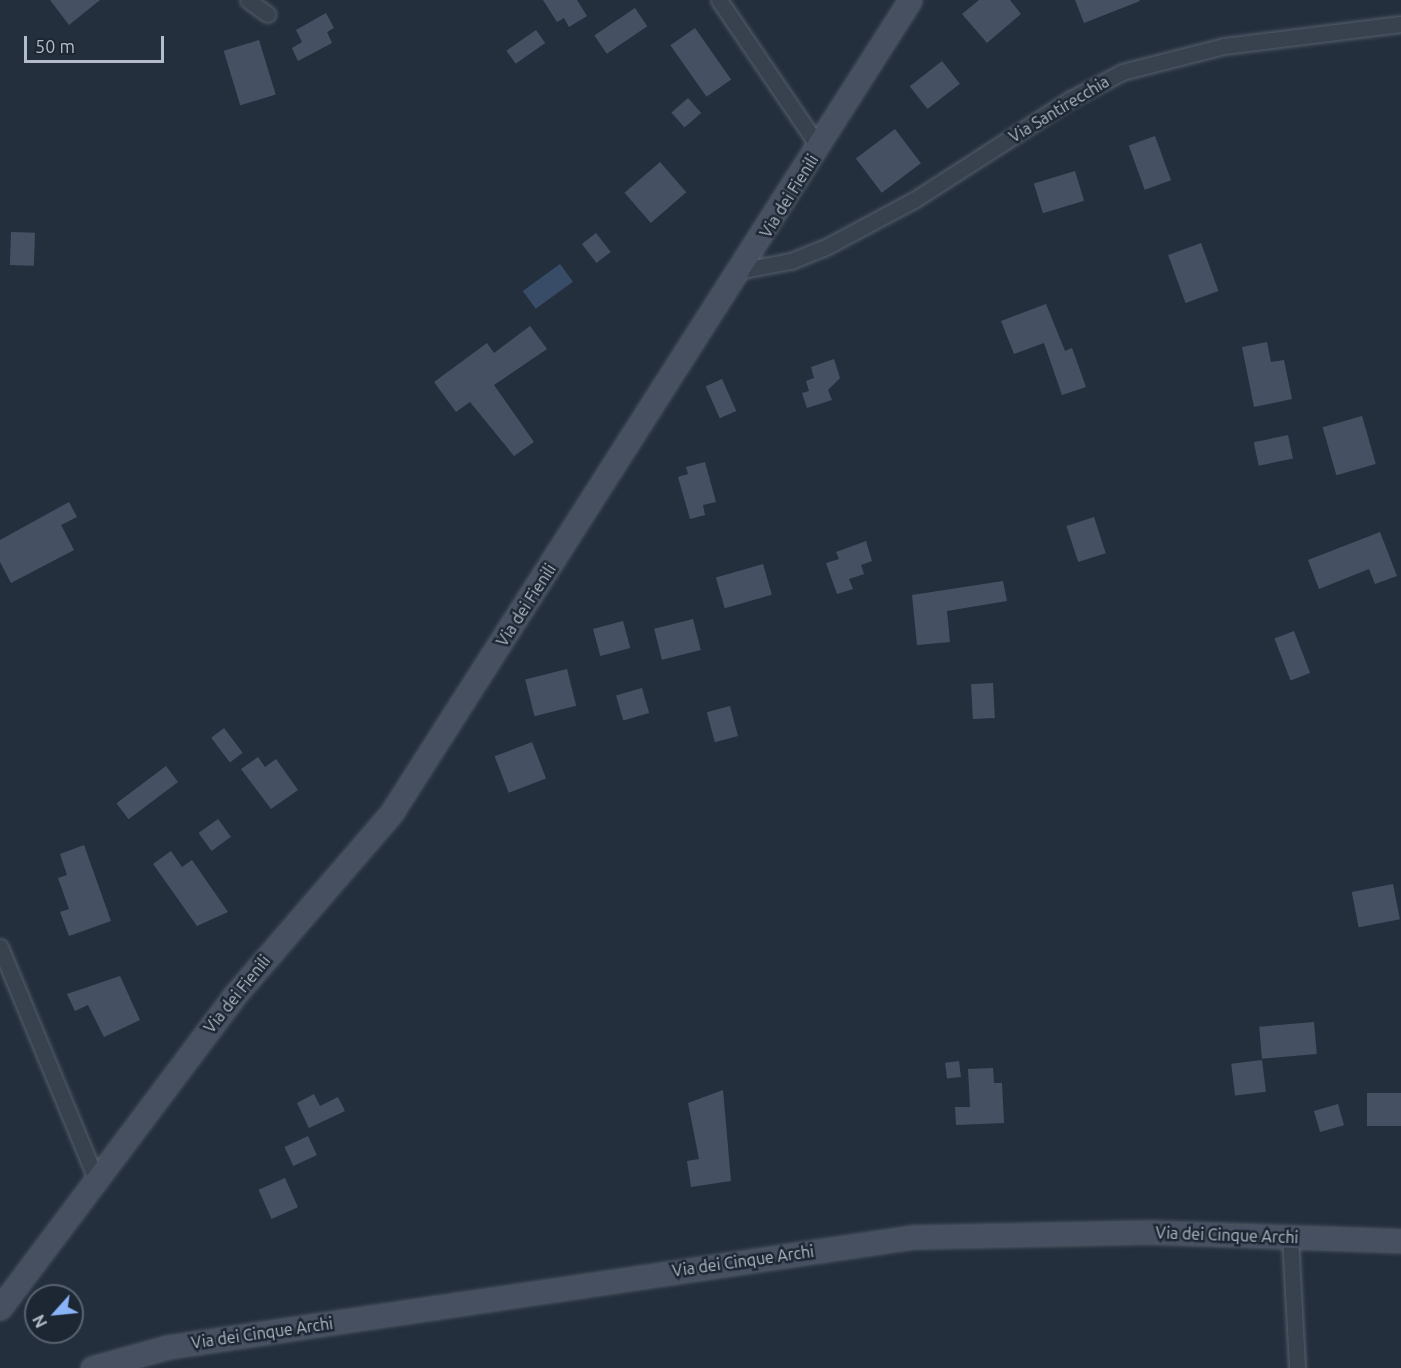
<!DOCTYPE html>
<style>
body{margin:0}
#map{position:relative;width:1401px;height:1368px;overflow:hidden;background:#242f3e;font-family:Ubuntu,sans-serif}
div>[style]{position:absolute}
.water>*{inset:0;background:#394c67;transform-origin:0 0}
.building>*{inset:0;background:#455162;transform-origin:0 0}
.roads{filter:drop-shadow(0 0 2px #565f6c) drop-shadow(0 0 2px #565f6c)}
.street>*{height:15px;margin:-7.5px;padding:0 7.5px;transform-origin:7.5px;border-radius:7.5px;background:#38414e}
.secondary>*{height:21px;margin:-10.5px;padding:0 10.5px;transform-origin:10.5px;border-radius:10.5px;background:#465061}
span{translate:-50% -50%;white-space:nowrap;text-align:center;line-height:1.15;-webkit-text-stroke:5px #1d2633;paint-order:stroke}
.street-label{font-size:16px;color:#b4bcc9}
.north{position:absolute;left:24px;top:1284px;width:60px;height:60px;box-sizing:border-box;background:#1d2633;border:2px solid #59626f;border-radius:50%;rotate:243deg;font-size:16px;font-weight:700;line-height:24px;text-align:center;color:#b4bcc9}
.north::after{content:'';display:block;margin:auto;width:21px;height:27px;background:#8ab4f8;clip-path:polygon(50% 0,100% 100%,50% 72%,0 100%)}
.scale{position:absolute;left:24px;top:36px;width:140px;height:27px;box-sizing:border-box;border:3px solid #b4bcc9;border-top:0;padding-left:8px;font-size:18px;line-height:21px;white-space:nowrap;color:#b4bcc9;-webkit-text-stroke:4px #1d2633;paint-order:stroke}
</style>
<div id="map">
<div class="water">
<div style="left:560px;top:264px;width:22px;height:46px;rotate:54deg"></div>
</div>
<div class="building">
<div style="clip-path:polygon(50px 0,100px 0,69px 25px)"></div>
<div style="clip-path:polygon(543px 0,577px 0,587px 16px,569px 27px,564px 18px,557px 22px)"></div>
<div style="clip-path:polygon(979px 0,1010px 0,1021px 14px,987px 43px,962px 14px)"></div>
<div style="clip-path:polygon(1075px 0,1139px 0,1140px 1px,1084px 23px)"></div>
<div style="left:635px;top:8px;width:22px;height:49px;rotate:56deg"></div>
<div style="clip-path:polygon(326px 13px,334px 28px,327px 32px,332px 43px,298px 61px,292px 48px,302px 42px,296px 30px)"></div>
<div style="left:695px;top:28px;width:63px;height:30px;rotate:55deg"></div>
<div style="left:536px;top:30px;width:16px;height:36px;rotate:55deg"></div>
<div style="left:259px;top:40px;width:57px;height:37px;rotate:73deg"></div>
<div style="left:942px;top:61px;width:29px;height:41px;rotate:52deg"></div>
<div style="left:688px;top:98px;width:20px;height:22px;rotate:49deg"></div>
<div style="left:895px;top:129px;width:43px;height:49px;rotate:53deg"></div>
<div style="left:1155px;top:136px;width:47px;height:28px;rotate:70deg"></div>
<div style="left:660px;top:162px;width:40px;height:47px;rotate:49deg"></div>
<div style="left:1075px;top:171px;width:31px;height:43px;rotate:73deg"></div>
<div style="left:11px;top:232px;width:24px;height:33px;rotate:2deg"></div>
<div style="left:596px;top:233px;width:24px;height:18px;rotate:52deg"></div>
<div style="left:1201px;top:243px;width:51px;height:35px;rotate:70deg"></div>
<div style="clip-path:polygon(1046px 304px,1065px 351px,1072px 348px,1086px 387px,1062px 395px,1044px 343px,1014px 354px,1001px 321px)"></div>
<div style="clip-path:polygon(530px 326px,547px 349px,494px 385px,534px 442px,514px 456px,470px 402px,456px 412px,434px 382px,487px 343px,494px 353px)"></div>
<div style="clip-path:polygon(1267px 342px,1271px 362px,1284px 360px,1292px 399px,1254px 407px,1242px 347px)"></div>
<div style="clip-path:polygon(834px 359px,840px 378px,828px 390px,832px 400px,807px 408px,802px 393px,809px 391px,806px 381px,814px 378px,811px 367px)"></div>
<div style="left:722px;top:379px;width:35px;height:18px;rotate:66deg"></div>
<div style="left:1362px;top:416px;width:50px;height:41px;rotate:74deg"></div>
<div style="left:1288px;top:435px;width:24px;height:35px;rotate:78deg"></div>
<div style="clip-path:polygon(705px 462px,716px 502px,703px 505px,705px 515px,690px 519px,678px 477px,688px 474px,686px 467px)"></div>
<div style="clip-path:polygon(69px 502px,77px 517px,61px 525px,74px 550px,11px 583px,0 562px,0 540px)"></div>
<div style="left:1094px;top:517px;width:38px;height:29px;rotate:72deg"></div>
<div style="clip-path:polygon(1380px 532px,1397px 576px,1375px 584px,1369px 569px,1319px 589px,1308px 560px)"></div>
<div style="clip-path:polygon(866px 541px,872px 561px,861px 565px,864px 574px,849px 579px,853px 589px,837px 594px,826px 563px,839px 559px,836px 552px)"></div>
<div style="left:763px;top:564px;width:32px;height:49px;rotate:74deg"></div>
<div style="clip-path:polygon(1003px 581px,1007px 601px,947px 611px,950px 642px,917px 645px,912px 595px)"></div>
<div style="left:693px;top:619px;width:32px;height:40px;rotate:76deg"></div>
<div style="left:623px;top:621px;width:28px;height:31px;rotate:75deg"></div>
<div style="left:1294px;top:631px;width:45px;height:21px;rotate:69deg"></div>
<div style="left:567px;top:669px;width:38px;height:43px;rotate:76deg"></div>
<div style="left:993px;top:683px;width:35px;height:22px;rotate:87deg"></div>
<div style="left:642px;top:688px;width:26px;height:27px;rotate:74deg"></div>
<div style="left:730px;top:706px;width:31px;height:24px;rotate:75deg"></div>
<div style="left:224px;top:728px;width:31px;height:16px;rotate:53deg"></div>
<div style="left:532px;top:742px;width:39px;height:40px;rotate:69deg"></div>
<div style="clip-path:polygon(258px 757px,265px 767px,276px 759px,298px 790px,271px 809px,241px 769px)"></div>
<div style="left:166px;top:766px;width:20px;height:62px;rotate:53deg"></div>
<div style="left:218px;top:819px;width:22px;height:24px;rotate:54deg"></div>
<div style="clip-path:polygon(84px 845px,111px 921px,69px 936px,60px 912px,69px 909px,58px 878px,67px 875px,60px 854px)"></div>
<div style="clip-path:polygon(171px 851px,182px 867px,192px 860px,228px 912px,197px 926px,153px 864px)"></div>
<div style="left:1393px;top:884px;width:36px;height:42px;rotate:79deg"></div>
<div style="clip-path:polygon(120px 976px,140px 1020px,104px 1037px,88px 1005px,75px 1011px,67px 994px)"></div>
<div style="left:1314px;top:1022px;width:32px;height:55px;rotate:85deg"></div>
<div style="left:1262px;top:1060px;width:32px;height:31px;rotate:83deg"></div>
<div style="left:959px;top:1061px;width:16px;height:14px;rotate:83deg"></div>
<div style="clip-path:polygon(993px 1068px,994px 1083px,1002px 1083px,1004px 1123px,956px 1125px,955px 1107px,970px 1107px,968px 1069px)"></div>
<div style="clip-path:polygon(723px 1090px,731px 1181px,691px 1187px,687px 1161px,699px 1159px,688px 1103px)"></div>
<div style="left:1401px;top:1093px;width:33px;height:34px;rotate:90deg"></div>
<div style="clip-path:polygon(314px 1094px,320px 1106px,338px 1097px,345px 1111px,309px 1128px,297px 1103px)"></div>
<div style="left:1338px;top:1104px;width:22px;height:25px;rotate:74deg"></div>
<div style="left:308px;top:1136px;width:21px;height:26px;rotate:65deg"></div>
<div style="left:285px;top:1178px;width:32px;height:29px;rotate:66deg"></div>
</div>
<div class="roads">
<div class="street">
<div style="left:248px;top:0;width:24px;rotate:36deg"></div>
<div style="left:719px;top:0;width:178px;rotate:55.8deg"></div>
<div style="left:743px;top:270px;width:49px;rotate:-10.6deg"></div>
<div style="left:791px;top:261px;width:35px;rotate:-22deg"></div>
<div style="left:824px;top:248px;width:102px;rotate:-28.1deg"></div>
<div style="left:914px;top:200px;width:184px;rotate:-32.8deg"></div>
<div style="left:1069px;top:100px;width:60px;rotate:-27.8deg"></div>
<div style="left:1122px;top:72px;width:105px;rotate:-14.3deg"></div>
<div style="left:1224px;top:46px;width:178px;rotate:-7.1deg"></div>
<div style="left:0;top:947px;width:248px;rotate:67.5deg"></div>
<div style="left:1290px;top:1237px;width:131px;rotate:86.9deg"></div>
</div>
<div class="secondary">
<div style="left:0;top:1308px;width:390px;rotate:-53.1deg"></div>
<div style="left:234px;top:996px;width:243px;rotate:-49.3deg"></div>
<div style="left:392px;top:812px;width:963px;rotate:-57.46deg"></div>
<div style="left:92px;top:1368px;width:79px;rotate:-15.4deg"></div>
<div style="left:168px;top:1347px;width:753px;rotate:-8.4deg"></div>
<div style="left:913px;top:1237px;width:235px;rotate:-1.2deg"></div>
<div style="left:1148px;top:1232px;width:253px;rotate:2deg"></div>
</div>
</div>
<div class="street-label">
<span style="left:1059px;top:109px;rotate:-31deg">Via Santirecchia</span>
<span style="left:789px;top:196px;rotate:-58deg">Via dei Fienili</span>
<span style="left:526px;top:605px;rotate:-57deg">Via dei Fienili</span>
<span style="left:237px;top:994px;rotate:-51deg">Via dei Fienili</span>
<span style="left:1227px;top:1235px;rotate:2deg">Via dei Cinque Archi</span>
<span style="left:743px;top:1261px;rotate:-8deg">Via dei Cinque Archi</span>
<span style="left:262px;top:1333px;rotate:-8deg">Via dei Cinque Archi</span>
</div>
<div class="north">N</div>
<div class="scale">50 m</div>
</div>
